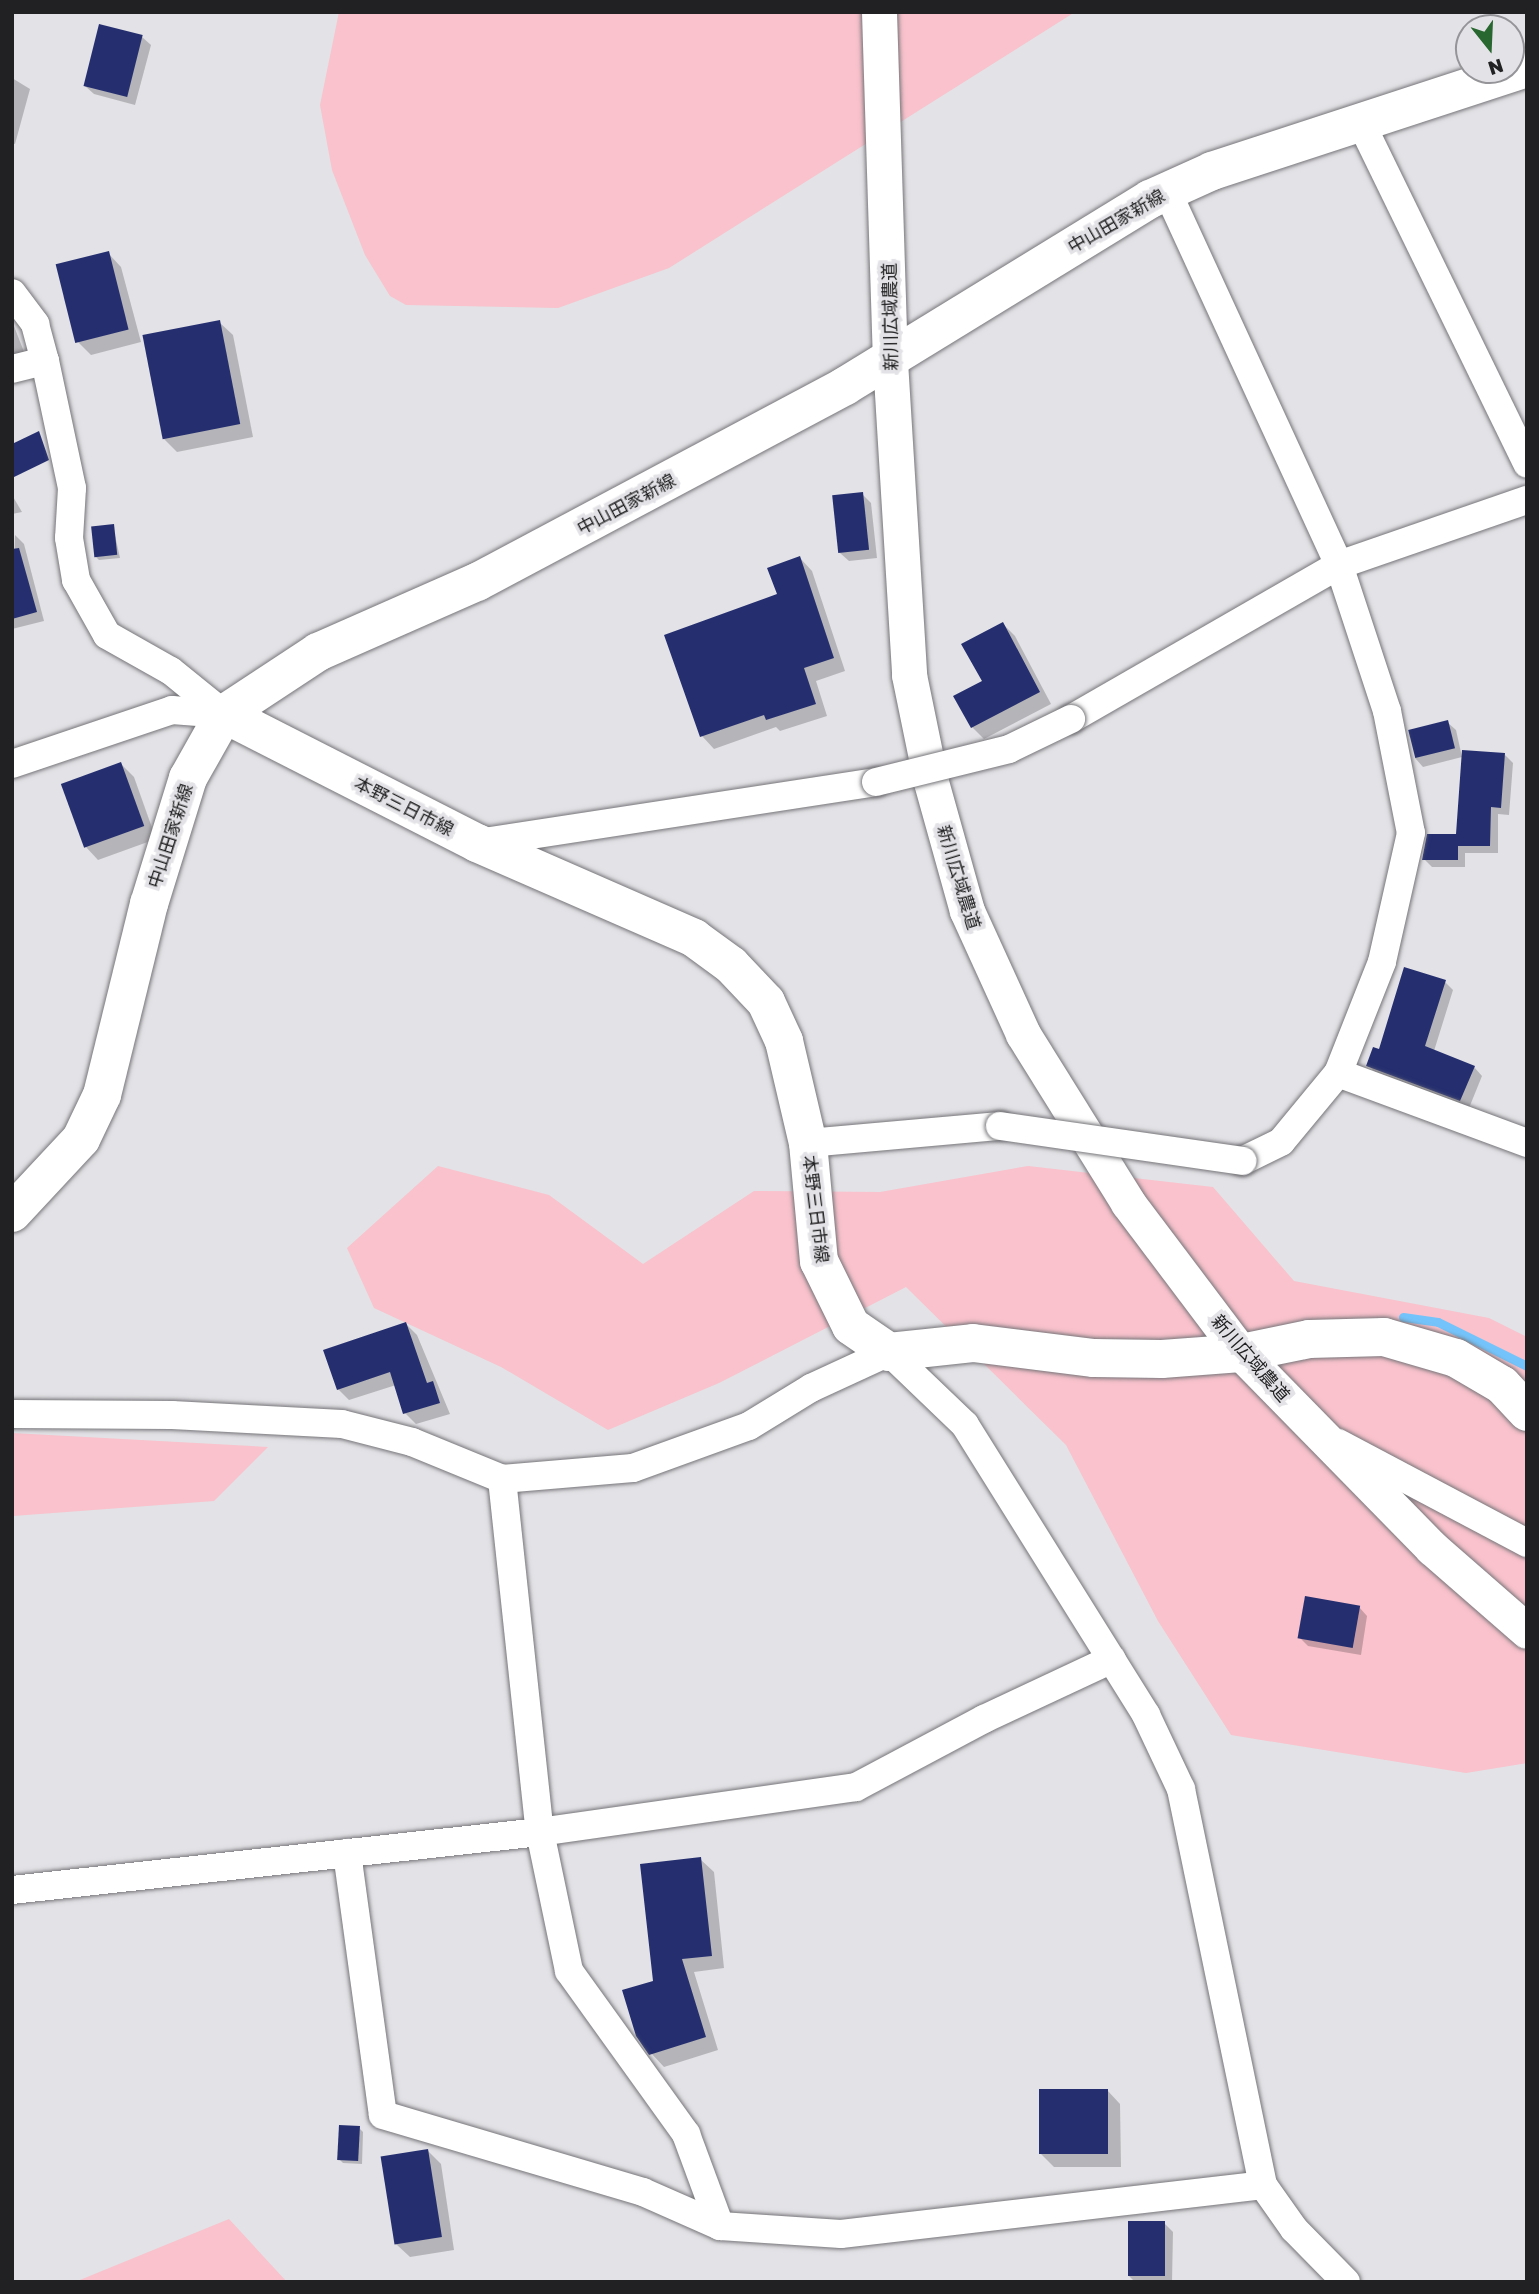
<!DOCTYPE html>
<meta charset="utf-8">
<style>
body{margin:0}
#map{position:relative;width:1539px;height:2294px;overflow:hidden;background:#e3e2e6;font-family:"Golos Text","Noto Sans JP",sans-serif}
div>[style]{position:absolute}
.green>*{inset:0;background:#f9c2cc}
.shadow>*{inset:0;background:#0003}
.stream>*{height:9px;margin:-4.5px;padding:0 4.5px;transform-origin:4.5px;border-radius:4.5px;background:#74c4fb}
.building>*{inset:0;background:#252f70;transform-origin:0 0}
.roads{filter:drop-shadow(0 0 2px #767579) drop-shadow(0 0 2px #767579)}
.minor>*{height:28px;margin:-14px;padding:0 14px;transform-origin:14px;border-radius:14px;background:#fff}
.tertiary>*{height:35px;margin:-17.5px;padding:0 17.5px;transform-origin:17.5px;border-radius:17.5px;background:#fff}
.secondary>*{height:38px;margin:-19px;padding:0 19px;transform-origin:19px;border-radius:19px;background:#fff}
.bridges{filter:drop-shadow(0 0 2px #767579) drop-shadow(0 0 2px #767579)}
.minor-bridge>*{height:28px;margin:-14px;padding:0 14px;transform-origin:14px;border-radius:14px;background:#fff}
span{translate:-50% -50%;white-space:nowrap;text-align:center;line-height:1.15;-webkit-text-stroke:7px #e3e2e6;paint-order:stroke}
.street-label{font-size:18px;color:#212022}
.frame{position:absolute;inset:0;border:14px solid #212022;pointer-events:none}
.north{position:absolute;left:1455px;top:14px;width:70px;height:70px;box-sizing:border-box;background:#e3e2e6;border:2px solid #959498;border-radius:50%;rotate:162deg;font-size:19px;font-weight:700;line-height:28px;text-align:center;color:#212022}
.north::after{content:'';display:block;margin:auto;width:24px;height:32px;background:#286730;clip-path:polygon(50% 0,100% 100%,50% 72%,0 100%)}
</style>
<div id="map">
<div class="green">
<div style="clip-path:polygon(339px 12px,1075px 12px,669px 268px,558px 308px,406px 305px,390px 296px,365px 255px,332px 170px,320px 105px)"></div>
<div style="clip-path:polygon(438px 1166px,549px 1195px,643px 1264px,754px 1191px,880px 1192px,1028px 1166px,1213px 1187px,1294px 1281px,1489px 1318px,1527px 1337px,1527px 1763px,1466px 1773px,1231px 1735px,1158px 1621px,1066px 1445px,906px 1287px,719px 1383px,608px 1430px,501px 1367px,374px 1308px,347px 1248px)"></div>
<div style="clip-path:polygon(12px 1433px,268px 1447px,214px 1501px,13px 1516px)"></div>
<div style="clip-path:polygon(229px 2219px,287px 2282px,75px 2282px)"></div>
</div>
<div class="shadow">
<div style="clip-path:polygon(142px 37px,151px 45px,135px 105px,94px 94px,85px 86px)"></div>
<div style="clip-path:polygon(12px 78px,30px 89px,15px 144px,12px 143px)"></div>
<div style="clip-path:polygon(108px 253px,121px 267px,141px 342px,91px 355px,78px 342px)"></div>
<div style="clip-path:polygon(12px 321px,26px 357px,12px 362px)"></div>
<div style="clip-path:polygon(219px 322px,233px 335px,253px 437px,177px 452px,164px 439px)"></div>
<div style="clip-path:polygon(862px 494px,871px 503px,877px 558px,849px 561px,840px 553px)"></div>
<div style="clip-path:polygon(12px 495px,22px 512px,12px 514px)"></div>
<div style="clip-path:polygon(113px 526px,120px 558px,99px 560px,95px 556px)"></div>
<div style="clip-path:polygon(15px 535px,24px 544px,44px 621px,12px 629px)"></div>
<div style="clip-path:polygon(800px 558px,812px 571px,845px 671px,816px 681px,827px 716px,780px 731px,776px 727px,714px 749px,702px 736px,666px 636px,779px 595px)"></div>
<div style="clip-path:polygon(1003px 624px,1015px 636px,1051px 704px,984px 739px,972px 727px)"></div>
<div style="clip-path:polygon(1447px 722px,1456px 730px,1462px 757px,1423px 767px,1415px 758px)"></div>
<div style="clip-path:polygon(1505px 755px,1513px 763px,1509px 815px,1498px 814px,1498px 853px,1465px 853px,1465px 867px,1432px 867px,1424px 859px,1458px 836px)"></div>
<div style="clip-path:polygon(121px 764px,134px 777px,156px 839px,98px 860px,85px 846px)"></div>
<div style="clip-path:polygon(1445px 982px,1453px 990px,1434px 1051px,1474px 1067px,1482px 1076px,1469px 1108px,1377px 1074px,1368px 1065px)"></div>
<div style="clip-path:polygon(406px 1324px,417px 1335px,450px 1414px,416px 1424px,405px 1413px,396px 1385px,349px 1400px,338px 1389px)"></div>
<div style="clip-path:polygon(1359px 1607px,1367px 1616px,1361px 1655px,1308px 1646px,1299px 1637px)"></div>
<div style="clip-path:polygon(700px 1859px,714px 1872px,724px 1968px,694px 1972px,718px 2050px,664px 2067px,651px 2053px,655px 1982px)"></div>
<div style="clip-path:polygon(1107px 2090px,1120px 2104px,1121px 2167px,1054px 2167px,1041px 2154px)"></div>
<div style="clip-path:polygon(359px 2128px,363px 2132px,362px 2164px,343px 2163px,339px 2159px)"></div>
<div style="clip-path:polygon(428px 2151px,441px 2164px,454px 2250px,410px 2257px,396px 2244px)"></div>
<div style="clip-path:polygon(1164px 2223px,1173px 2232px,1172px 2282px,1135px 2282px,1129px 2276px)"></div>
</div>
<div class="stream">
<div style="left:1403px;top:1317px;width:35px;rotate:8deg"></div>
<div style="left:1438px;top:1322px;width:99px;rotate:26.3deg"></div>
</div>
<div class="building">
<div style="left:99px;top:24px;width:45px;height:64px;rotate:14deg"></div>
<div style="left:109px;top:251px;width:81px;height:55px;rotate:76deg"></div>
<div style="left:220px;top:320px;width:106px;height:79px;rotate:79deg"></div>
<div style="clip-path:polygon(39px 431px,49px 460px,12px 478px,12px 444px)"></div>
<div style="left:863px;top:492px;width:58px;height:31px;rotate:84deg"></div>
<div style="left:114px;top:524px;width:31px;height:23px;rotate:84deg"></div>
<div style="clip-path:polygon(19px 548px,37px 612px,12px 619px,12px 549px)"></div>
<div style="clip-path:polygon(800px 556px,834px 658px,804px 668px,816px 704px,766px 720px,764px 715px,700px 737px,664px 635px,777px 594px,767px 568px)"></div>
<div style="clip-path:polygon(1003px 622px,1040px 692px,971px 728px,953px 696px,982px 681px,961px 644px)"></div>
<div style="left:1448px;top:720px;width:29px;height:41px;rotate:76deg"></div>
<div style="clip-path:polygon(1462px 750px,1505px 753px,1501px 808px,1491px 807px,1490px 846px,1458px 846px,1458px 860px,1422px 860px,1427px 834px,1456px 834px)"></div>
<div style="left:121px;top:762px;width:68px;height:64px;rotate:70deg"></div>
<div style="clip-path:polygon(1404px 967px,1446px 980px,1425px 1046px,1475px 1066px,1460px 1101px,1366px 1066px,1373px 1047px,1379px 1049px)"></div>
<div style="clip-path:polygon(406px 1322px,427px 1383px,433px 1381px,440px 1403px,403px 1414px,390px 1372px,337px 1390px,323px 1350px)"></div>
<div style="left:1305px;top:1596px;width:56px;height:43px;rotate:10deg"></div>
<div style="clip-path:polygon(701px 1857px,712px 1956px,682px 1959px,706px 2037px,649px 2055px,636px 2036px,622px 1990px,653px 1981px,640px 1864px)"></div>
<div style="left:1039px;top:2089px;width:69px;height:65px"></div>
<div style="left:339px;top:2125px;width:21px;height:35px;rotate:3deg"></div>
<div style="left:428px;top:2149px;width:89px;height:48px;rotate:81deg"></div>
<div style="left:1128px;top:2221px;width:37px;height:55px"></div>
</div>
<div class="roads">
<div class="minor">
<div style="left:1361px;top:123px;width:379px;rotate:64deg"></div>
<div style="left:1167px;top:191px;width:412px;rotate:65.3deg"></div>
<div style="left:1339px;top:565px;width:154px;rotate:71.8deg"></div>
<div style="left:1387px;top:711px;width:124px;rotate:78.9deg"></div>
<div style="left:1411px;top:833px;width:132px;rotate:102.7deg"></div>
<div style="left:1382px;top:962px;width:119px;rotate:111.6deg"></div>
<div style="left:1338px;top:1073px;width:89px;rotate:129.6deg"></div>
<div style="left:1281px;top:1142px;width:43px;rotate:154deg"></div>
<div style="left:12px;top:293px;width:39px;rotate:53deg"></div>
<div style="left:35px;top:324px;width:38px;rotate:75deg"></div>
<div style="left:45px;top:361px;width:130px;rotate:78deg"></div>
<div style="left:72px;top:488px;width:50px;rotate:93.4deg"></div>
<div style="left:69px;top:538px;width:43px;rotate:80.5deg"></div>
<div style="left:76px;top:580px;width:63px;rotate:60.6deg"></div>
<div style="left:107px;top:635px;width:73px;rotate:29.4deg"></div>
<div style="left:171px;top:671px;width:68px;rotate:39.1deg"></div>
<div style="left:12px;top:369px;width:34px;rotate:-14deg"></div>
<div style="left:1071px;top:719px;width:309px;rotate:-29.9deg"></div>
<div style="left:1339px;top:565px;width:199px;rotate:-19.1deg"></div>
<div style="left:12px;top:764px;width:169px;rotate:-18.6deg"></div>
<div style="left:172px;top:710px;width:52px;rotate:4.4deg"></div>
<div style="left:478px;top:843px;width:403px;rotate:-8.7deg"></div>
<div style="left:1338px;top:1073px;width:202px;rotate:20.3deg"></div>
<div style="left:808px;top:1143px;width:193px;rotate:-5.1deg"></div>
<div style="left:12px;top:1414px;width:160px;rotate:0.4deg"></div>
<div style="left:172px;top:1415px;width:170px;rotate:3deg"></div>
<div style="left:342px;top:1424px;width:72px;rotate:14.4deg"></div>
<div style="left:412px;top:1442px;width:97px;rotate:22.3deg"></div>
<div style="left:502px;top:1479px;width:131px;rotate:-4.8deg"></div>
<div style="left:633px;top:1468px;width:123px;rotate:-19.9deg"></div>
<div style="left:749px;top:1426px;width:73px;rotate:-31.5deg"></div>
<div style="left:811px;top:1388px;width:86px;rotate:-24.8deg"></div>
<div style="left:889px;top:1352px;width:105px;rotate:43.8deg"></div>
<div style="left:965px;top:1425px;width:342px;rotate:58deg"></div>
<div style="left:1146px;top:1715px;width:82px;rotate:64.7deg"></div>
<div style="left:1181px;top:1789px;width:404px;rotate:78.3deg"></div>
<div style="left:1263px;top:2185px;width:54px;rotate:54.8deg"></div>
<div style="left:1294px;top:2229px;width:74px;rotate:45.5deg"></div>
<div style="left:1338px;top:1443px;width:214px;rotate:27.9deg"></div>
<div style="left:502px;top:1479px;width:355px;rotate:83.9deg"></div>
<div style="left:540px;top:1832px;width:142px;rotate:78.2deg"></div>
<div style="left:569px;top:1971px;width:201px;rotate:54.3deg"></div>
<div style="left:686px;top:2134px;width:98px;rotate:69.7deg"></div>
<div style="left:347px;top:1853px;width:264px;rotate:82.2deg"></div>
<div style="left:383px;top:2115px;width:271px;rotate:16.5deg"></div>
<div style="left:643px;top:2192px;width:84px;rotate:23.8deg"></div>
<div style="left:720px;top:2226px;width:121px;rotate:3.8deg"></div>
<div style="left:841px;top:2234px;width:425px;rotate:-6.6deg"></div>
<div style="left:12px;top:1890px;width:531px;rotate:-6.27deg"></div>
<div style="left:540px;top:1832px;width:319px;rotate:-8.1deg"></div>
<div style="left:856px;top:1787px;width:145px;rotate:-28deg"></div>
<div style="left:984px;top:1719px;width:141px;rotate:-25.1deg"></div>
</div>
<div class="tertiary">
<div style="left:879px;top:12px;width:349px;rotate:88.2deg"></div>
<div style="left:890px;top:361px;width:315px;rotate:86.5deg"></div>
<div style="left:909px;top:675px;width:109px;rotate:78.4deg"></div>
<div style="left:931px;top:782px;width:134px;rotate:74.4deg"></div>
<div style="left:967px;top:911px;width:135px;rotate:65.5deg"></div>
<div style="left:1023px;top:1034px;width:199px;rotate:58.1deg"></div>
<div style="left:1128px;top:1203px;width:188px;rotate:53deg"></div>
<div style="left:1241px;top:1353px;width:273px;rotate:45.6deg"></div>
<div style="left:1432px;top:1548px;width:126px;rotate:41.1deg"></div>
</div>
<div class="secondary">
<div style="left:224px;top:714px;width:284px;rotate:27deg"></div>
<div style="left:477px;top:843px;width:237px;rotate:23.6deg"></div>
<div style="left:694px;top:938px;width:46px;rotate:36.1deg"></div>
<div style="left:731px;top:965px;width:51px;rotate:46.6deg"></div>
<div style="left:766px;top:1002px;width:43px;rotate:65.2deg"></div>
<div style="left:784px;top:1041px;width:105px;rotate:76.8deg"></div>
<div style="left:808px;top:1143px;width:119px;rotate:84.7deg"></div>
<div style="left:819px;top:1261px;width:72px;rotate:63.8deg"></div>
<div style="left:851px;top:1326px;width:46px;rotate:34.4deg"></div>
<div style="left:889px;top:1352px;width:84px;rotate:-6.1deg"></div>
<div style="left:973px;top:1343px;width:122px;rotate:7.1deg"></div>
<div style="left:1094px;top:1358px;width:68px;rotate:0.8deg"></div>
<div style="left:1162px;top:1359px;width:79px;rotate:-4.3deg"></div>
<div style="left:1241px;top:1353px;width:69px;rotate:-11.6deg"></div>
<div style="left:1309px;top:1339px;width:75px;rotate:-1.5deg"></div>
<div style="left:1384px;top:1337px;width:75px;rotate:16.3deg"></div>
<div style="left:1456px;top:1358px;width:53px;rotate:30.4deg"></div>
<div style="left:1502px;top:1385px;width:37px;rotate:47deg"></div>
<div style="left:12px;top:1213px;width:101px;rotate:-47deg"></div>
<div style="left:81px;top:1139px;width:49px;rotate:-64.5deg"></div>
<div style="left:102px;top:1095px;width:197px;rotate:-76.2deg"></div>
<div style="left:149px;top:904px;width:132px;rotate:-72.8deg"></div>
<div style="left:188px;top:778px;width:73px;rotate:-60.6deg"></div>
<div style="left:224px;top:714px;width:113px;rotate:-33.4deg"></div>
<div style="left:318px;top:652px;width:174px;rotate:-23.8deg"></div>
<div style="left:477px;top:582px;width:417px;rotate:-28deg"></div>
<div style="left:845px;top:386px;width:358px;rotate:-31.5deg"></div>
<div style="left:1150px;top:199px;width:68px;rotate:-24.3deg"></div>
<div style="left:1212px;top:171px;width:331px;rotate:-18.1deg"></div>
</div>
</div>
<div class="bridges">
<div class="minor-bridge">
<div style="left:876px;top:782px;width:137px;rotate:-13.9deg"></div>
<div style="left:1009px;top:749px;width:69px;rotate:-25.8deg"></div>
<div style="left:1000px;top:1126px;width:245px;rotate:8.2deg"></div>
</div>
</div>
<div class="street-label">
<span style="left:1116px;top:221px;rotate:-30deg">中山田家新線</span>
<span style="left:890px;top:317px;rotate:-91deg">新川広域農道</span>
<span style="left:626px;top:504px;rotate:-28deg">中山田家新線</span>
<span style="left:404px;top:806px;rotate:27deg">本野三日市線</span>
<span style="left:170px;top:836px;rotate:-72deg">中山田家新線</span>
<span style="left:959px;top:877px;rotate:73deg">新川広域農道</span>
<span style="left:816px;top:1209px;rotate:83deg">本野三日市線</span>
<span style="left:1251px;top:1358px;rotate:49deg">新川広域農道</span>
</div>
<div class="frame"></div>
<div class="north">N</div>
</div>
